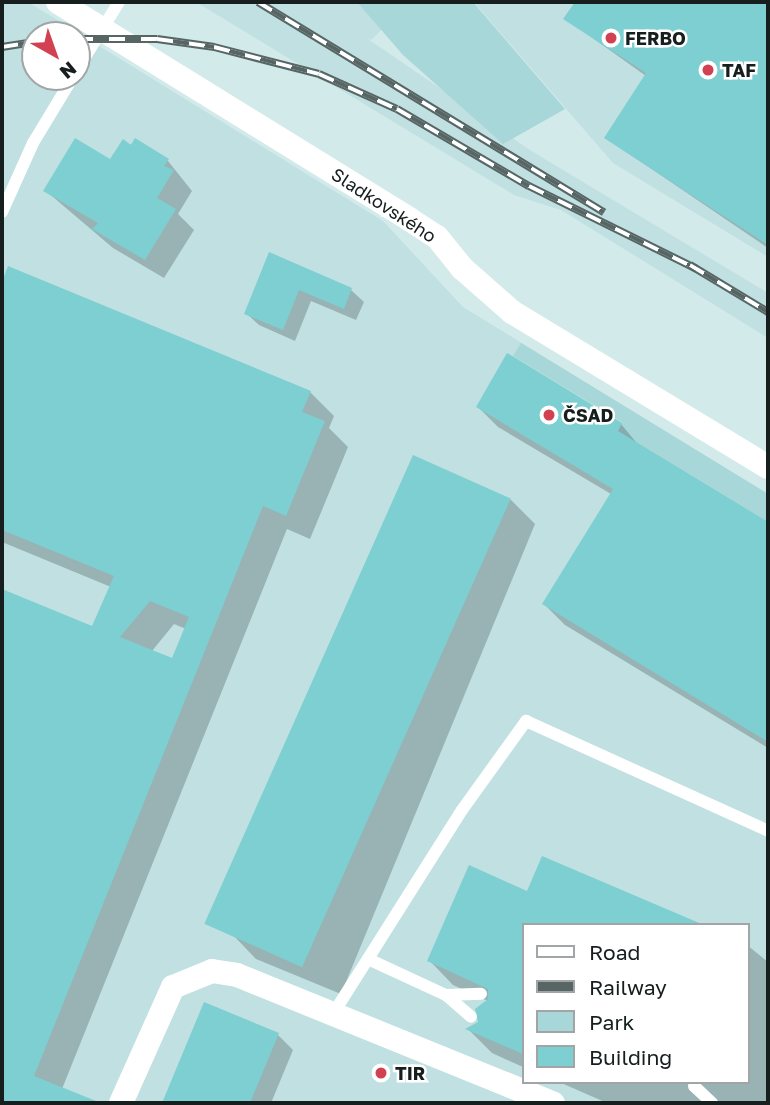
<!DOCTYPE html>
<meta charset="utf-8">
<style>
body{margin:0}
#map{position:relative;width:770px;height:1105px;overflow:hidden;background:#d3eaeb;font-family:"Golos Text",sans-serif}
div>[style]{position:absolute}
.built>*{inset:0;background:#c0e0e1}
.green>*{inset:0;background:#a8d7d9}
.shadow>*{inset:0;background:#0003}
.building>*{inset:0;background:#7dcfd1;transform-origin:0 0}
.lane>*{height:12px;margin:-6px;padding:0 6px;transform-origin:6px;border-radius:6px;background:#fff}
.street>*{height:24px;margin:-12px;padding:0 12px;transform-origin:12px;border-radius:12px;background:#fff}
.rail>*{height:8px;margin-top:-4px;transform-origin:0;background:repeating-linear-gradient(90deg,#fff 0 16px,#586565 0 32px);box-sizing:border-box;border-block:2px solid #586565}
.dots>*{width:19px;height:19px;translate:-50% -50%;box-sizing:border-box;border:4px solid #fff;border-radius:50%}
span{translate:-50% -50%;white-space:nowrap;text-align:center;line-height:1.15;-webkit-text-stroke:5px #fff;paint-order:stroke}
.poi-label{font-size:18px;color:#161e1e;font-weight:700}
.left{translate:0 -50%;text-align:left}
.street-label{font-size:18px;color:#161e1e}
.frame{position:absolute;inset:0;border:4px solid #161e1e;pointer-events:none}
.legend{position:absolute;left:522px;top:923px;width:228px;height:161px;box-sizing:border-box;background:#fff;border:2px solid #a2a5a5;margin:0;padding:9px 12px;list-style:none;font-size:21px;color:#161e1e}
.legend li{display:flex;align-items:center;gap:14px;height:35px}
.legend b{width:35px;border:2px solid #a2a5a5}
.north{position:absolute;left:21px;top:21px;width:70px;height:70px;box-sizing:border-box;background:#fff;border:2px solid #a2a5a5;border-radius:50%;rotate:140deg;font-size:19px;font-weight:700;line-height:28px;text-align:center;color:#161e1e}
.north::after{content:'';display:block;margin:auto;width:24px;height:32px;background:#d14151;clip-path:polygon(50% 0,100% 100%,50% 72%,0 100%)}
</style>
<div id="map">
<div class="built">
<div style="clip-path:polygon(evenodd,2px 2px,28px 2px,383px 221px,463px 307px,768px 494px,768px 1103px,2px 1103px,2px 2px,35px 35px,77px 35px,77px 77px,35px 77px,35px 35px,2px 2px,523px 925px,747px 925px,747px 1082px,523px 1082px,523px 925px)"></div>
<div style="clip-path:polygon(196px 2px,411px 2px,371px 40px,365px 37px,533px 152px,768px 293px,768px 338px,561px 210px,514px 195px)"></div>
<div style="clip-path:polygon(474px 2px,768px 2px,768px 257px,613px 163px)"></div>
</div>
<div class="green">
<div style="clip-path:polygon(357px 2px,473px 2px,565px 109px,503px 144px,403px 55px)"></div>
<div style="clip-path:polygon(521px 343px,768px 494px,768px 522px,616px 433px,622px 422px,513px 356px)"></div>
</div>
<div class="shadow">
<div style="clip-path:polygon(577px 2px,768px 2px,768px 248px,606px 138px,646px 76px,566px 19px)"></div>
<div style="clip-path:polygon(136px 140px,168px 161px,192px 191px,178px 214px,194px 230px,164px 278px,113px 248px,46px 191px,111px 162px)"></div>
<div style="clip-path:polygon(270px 255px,351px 290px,364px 302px,356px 320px,311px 301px,295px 341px,259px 325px,246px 313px)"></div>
<div style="clip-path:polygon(evenodd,9px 268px,310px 392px,334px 416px,329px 428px,348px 447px,310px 539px,287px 529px,62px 1089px,80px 1103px,2px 1103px,2px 591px,93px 628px,111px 587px,2px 542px,2px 286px,9px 268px,174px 624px,186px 629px,173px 660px,152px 651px,174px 624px)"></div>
<div style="clip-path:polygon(478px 407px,621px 424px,640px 447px,768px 524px,768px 748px,565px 625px,544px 604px,611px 494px,498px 427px)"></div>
<div style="clip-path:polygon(510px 499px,535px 524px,341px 994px,256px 959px,232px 934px)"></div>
<div style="clip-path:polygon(528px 893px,523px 925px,523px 1067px,492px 1053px,468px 1029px,480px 1023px,488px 1001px,453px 985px,429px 960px)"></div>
<div style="clip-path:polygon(747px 945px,768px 962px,766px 1103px,607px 1103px,559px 1082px,747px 1082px)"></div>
<div style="clip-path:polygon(205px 1004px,278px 1035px,293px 1050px,271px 1103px,164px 1103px)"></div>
</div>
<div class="building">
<div style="clip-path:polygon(575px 2px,768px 2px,768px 245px,604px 138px,646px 73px,563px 19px)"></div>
<div style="clip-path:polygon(75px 138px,110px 159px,123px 139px,131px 145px,135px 138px,169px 159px,164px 166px,174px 170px,157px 198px,176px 209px,145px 260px,92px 229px,98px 223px,43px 191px)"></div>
<div style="clip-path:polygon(269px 252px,352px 288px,344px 309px,299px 290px,283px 330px,244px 314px)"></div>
<div style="clip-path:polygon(evenodd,8px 266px,311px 391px,302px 412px,325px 421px,286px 516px,263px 506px,34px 1076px,101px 1103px,2px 1103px,2px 589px,92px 626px,114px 576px,2px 530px,2px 282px,8px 266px,150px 601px,189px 617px,172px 658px,120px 637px,150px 601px)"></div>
<div style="clip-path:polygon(507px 353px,622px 423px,618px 431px,768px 522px,768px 742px,542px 604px,613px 489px,476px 407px)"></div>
<div style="left:413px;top:455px;width:107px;height:513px;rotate:24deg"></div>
<div style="clip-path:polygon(542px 856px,704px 925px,523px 925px,523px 1054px,465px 1029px,478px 1022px,475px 1009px,488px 999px,488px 989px,427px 961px,469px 865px,527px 891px)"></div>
<div style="clip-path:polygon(204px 1002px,279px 1033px,250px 1103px,162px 1103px)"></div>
</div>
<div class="lane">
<div style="left:77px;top:70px;width:80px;rotate:-58.3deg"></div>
<div style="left:2px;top:212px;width:76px;rotate:-65.8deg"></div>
<div style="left:33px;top:143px;width:77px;rotate:-58.8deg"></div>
<div style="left:368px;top:959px;width:86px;rotate:24.8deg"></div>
<div style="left:446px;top:995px;width:35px;rotate:-2deg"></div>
<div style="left:446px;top:995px;width:33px;rotate:41deg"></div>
<div style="left:333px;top:1014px;width:241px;rotate:-57.7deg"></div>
<div style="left:462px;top:810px;width:110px;rotate:-54.3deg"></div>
<div style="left:526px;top:721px;width:266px;rotate:24.4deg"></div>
<div style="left:694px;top:1086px;width:25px;rotate:43deg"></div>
</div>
<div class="street">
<div style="left:58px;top:2px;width:413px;rotate:31.7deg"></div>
<div style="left:409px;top:219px;width:33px;rotate:33deg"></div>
<div style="left:437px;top:237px;width:40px;rotate:51deg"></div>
<div style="left:462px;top:268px;width:67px;rotate:41.3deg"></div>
<div style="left:512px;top:312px;width:299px;rotate:31.2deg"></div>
<div style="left:121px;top:1103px;width:127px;rotate:-65.9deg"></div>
<div style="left:173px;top:987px;width:42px;rotate:-22.3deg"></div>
<div style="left:212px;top:971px;width:25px;rotate:9deg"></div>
<div style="left:237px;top:975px;width:341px;rotate:22.1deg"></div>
</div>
<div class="rail">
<div style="left:258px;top:2px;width:405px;rotate:31.3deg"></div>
<div style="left:77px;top:39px;width:80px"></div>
<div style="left:157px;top:39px;width:58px;rotate:8deg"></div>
<div style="left:214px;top:47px;width:108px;rotate:14.4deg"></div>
<div style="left:319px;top:74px;width:85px;rotate:24.2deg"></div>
<div style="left:397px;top:109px;width:153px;rotate:30.3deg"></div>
<div style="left:529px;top:186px;width:187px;rotate:26.3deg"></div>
<div style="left:2px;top:47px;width:33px;rotate:-9deg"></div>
<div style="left:690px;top:265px;width:91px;rotate:31.1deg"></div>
</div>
<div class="dots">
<div style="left:611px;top:38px;background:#d14151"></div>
<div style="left:708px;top:70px;background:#d14151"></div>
<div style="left:549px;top:415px;background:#d14151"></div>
<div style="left:381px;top:1073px;background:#d14151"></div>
</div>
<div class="poi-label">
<span class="left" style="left:625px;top:38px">FERBO</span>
<span class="left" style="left:722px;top:70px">TAF</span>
<span class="left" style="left:563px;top:415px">ČSAD</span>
<span class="left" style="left:395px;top:1073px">TIR</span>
</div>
<div class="street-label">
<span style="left:384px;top:205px;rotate:33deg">Sladkovského</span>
</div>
<div class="frame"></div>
<ul class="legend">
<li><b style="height:9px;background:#fff"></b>Road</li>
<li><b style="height:9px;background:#586565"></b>Railway</li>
<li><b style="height:19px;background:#a8d7d9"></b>Park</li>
<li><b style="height:19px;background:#7dcfd1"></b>Building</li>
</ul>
<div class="north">N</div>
</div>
